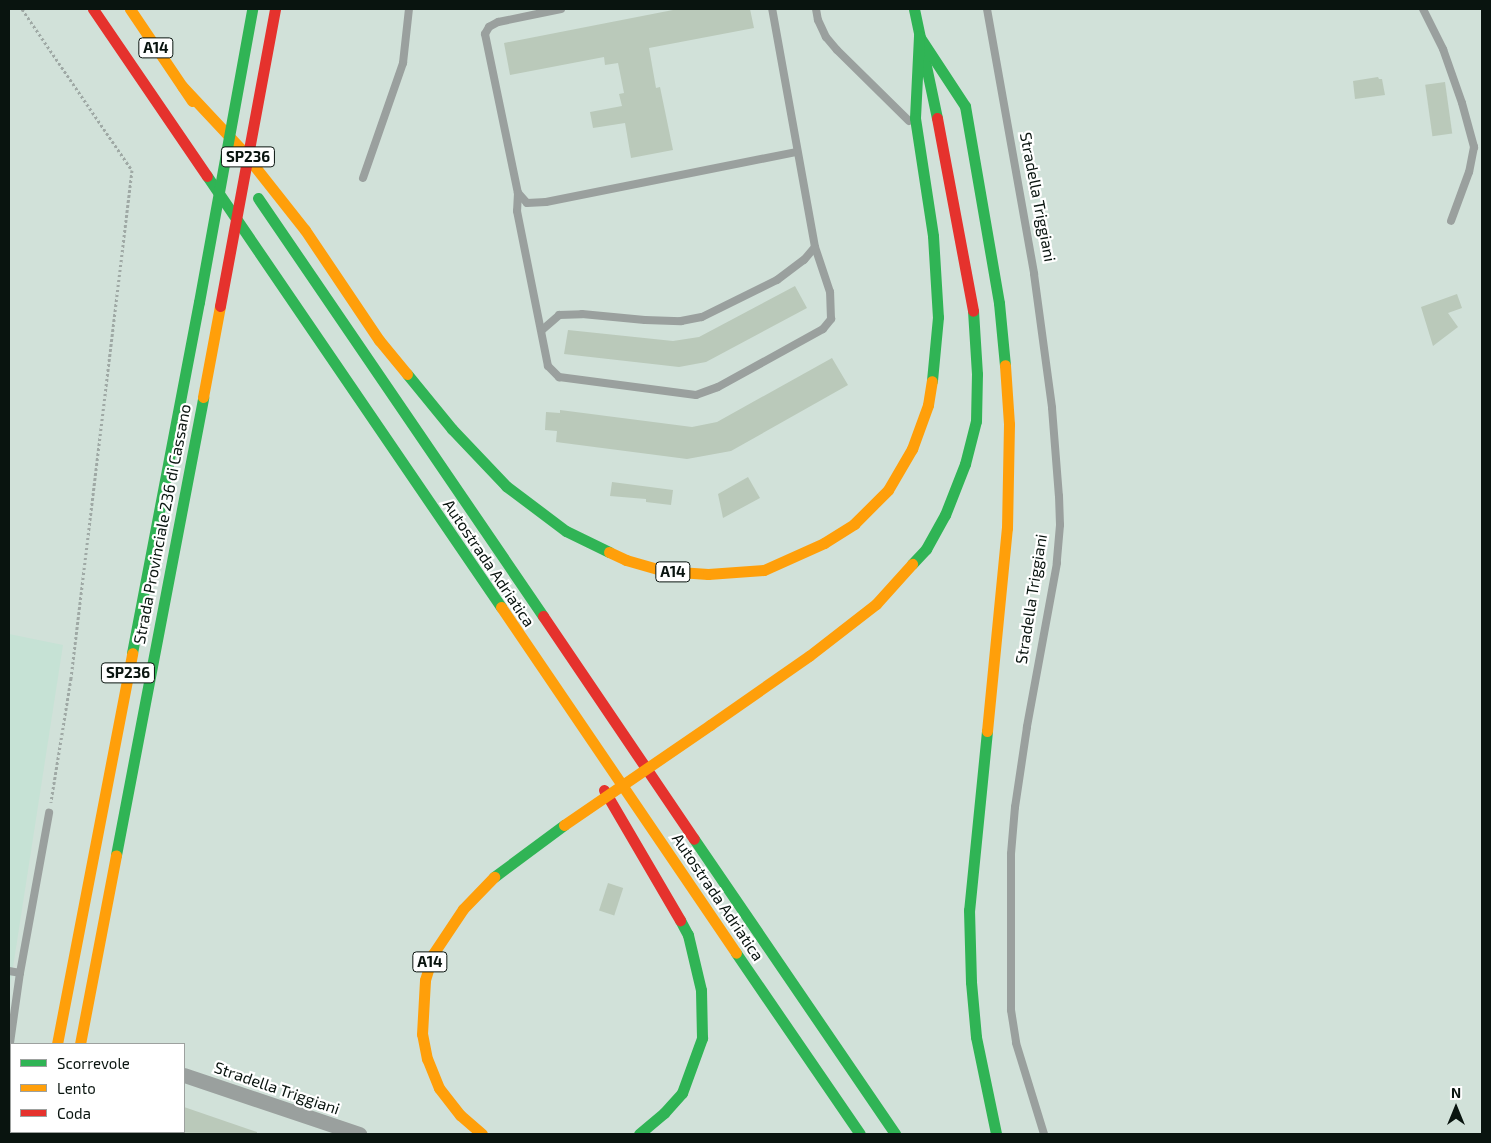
<!DOCTYPE html>
<style>
body{margin:0}
#map{position:relative;width:1491px;height:1143px;overflow:hidden;background:#d1e1d9;font-family:"Exo 2",sans-serif}
div>[style]{position:absolute}
.built>*{inset:0;background:#c6e2d5}
.building>*{inset:0;background:#bac9ba;transform-origin:0 0}
.path>*{height:3px;margin-top:-1.5px;transform-origin:0;background:repeating-linear-gradient(90deg,#9fa9a5 0 2.5px,transparent 0 5px)}
.lane>*{height:8px;margin:-4px;padding:0 4px;transform-origin:4px;border-radius:4px;background:#9aa09e}
.street>*{height:15px;margin:-7.5px;padding:0 7.5px;transform-origin:7.5px;border-radius:7.5px;background:#9aa09e}
.fast>*{height:11px;margin:-5.5px;padding:0 5.5px;transform-origin:5.5px;border-radius:5.5px;background:#30b455}
.slow>*{height:11px;margin:-5.5px;padding:0 5.5px;transform-origin:5.5px;border-radius:5.5px;background:#ff9f0a}
.jam>*{height:11px;margin:-5.5px;padding:0 5.5px;transform-origin:5.5px;border-radius:5.5px;background:#e5322d}
.fast-bridge>*{height:11px;margin:-5.5px;padding:0 5.5px;transform-origin:5.5px;border-radius:5.5px;background:#30b455}
.slow-bridge>*{height:11px;margin:-5.5px;padding:0 5.5px;transform-origin:5.5px;border-radius:5.5px;background:#ff9f0a}
.jam-bridge>*{height:11px;margin:-5.5px;padding:0 5.5px;transform-origin:5.5px;border-radius:5.5px;background:#e5322d}
span{translate:-50% -50%;white-space:nowrap;text-align:center;line-height:1.15;-webkit-text-stroke:4.5px #fff;paint-order:stroke}
.shield-label span{padding:1px 4px;background:#fff;border:1px solid;border-radius:4px;-webkit-text-stroke-width:0}
.shield-label{font-size:15px;color:#09140f;font-weight:700}
.street-label{font-size:16px;color:#09140f}
.frame{position:absolute;inset:0;border:10px solid #09140f;pointer-events:none}
.legend{position:absolute;left:10px;top:1043px;width:175px;height:90px;box-sizing:border-box;background:#fff;border:1px solid #9da19f;margin:0;padding:6px 9px;list-style:none;font-size:15px;color:#09140f}
.legend li{display:flex;align-items:center;gap:10px;height:25px}
.legend b{width:25px;border:1px solid #9da19f}
.north{position:absolute;left:1431px;top:1083px;width:50px;height:50px;-webkit-text-stroke:4px #fff;paint-order:stroke;rotate:0deg;font-size:14px;font-weight:700;line-height:20px;text-align:center;color:#09140f}
.north::after{content:'';display:block;margin:auto;width:18px;height:22px;background:#09140f;clip-path:polygon(50% 0,100% 100%,50% 72%,0 100%)}
</style>
<div id="map">
<div class="built">
<div style="clip-path:polygon(9px 634px,63px 645px,9px 993px)"></div>
</div>
<div class="building">
<div style="clip-path:polygon(678px 9px,750px 9px,754px 28px,649px 48px,656px 88px,660px 87px,673px 150px,631px 158px,625px 123px,593px 128px,590px 112px,622px 106px,619px 94px,624px 93px,618px 63px,605px 65px,604px 57px,510px 75px,504px 43px)"></div>
<div style="clip-path:polygon(1378px 77px,1379px 79px,1382px 79px,1385px 95px,1355px 99px,1353px 81px)"></div>
<div style="left:1445px;top:82px;width:52px;height:20px;rotate:82deg"></div>
<div style="clip-path:polygon(795px 286px,807px 308px,706px 362px,679px 367px,564px 354px,568px 330px,673px 341px,699px 337px)"></div>
<div style="clip-path:polygon(1457px 294px,1462px 308px,1448px 313px,1458px 327px,1433px 346px,1421px 307px)"></div>
<div style="clip-path:polygon(832px 358px,848px 385px,731px 451px,687px 459px,556px 442px,557px 431px,545px 430px,546px 412px,560px 413px,560px 410px,692px 427px,717px 422px)"></div>
<div style="clip-path:polygon(748px 477px,760px 498px,723px 518px,718px 494px)"></div>
<div style="clip-path:polygon(612px 482px,673px 490px,671px 505px,646px 502px,646px 499px,610px 496px)"></div>
<div style="left:608px;top:883px;width:16px;height:29px;rotate:18deg"></div>
<div style="clip-path:polygon(184px 1107px,257px 1132px,257px 1134px,184px 1134px)"></div>
</div>
<div class="path">
<div style="left:22px;top:9px;width:195px;rotate:55.7deg"></div>
<div style="left:132px;top:170px;width:512px;rotate:96.85deg"></div>
<div style="left:71px;top:678px;width:126px;rotate:99.2deg"></div>
</div>
<div class="lane">
<div style="left:561px;top:9px;width:64px;rotate:168.3deg"></div>
<div style="left:498px;top:22px;width:10px;rotate:151deg"></div>
<div style="left:489px;top:27px;width:8px;rotate:120deg"></div>
<div style="left:485px;top:34px;width:162px;rotate:78.3deg"></div>
<div style="left:518px;top:193px;width:18px;rotate:93deg"></div>
<div style="left:517px;top:211px;width:158px;rotate:78.7deg"></div>
<div style="left:548px;top:366px;width:16px;rotate:45deg"></div>
<div style="left:559px;top:377px;width:138px;rotate:7.5deg"></div>
<div style="left:696px;top:395px;width:23px;rotate:-20deg"></div>
<div style="left:718px;top:387px;width:120px;rotate:-28.9deg"></div>
<div style="left:823px;top:329px;width:13px;rotate:-51deg"></div>
<div style="left:831px;top:319px;width:27px;rotate:-92deg"></div>
<div style="left:830px;top:292px;width:47px;rotate:-108.4deg"></div>
<div style="left:815px;top:247px;width:242px;rotate:-100.2deg"></div>
<div style="left:816px;top:9px;width:11px;rotate:80deg"></div>
<div style="left:818px;top:20px;width:19px;rotate:65deg"></div>
<div style="left:826px;top:37px;width:17px;rotate:50deg"></div>
<div style="left:837px;top:50px;width:101px;rotate:44.6deg"></div>
<div style="left:987px;top:9px;width:269px;rotate:79.9deg"></div>
<div style="left:1034px;top:274px;width:135px;rotate:82.3deg"></div>
<div style="left:1052px;top:408px;width:88px;rotate:85.5deg"></div>
<div style="left:1059px;top:496px;width:29px;rotate:88deg"></div>
<div style="left:1060px;top:525px;width:38px;rotate:95deg"></div>
<div style="left:1057px;top:563px;width:167px;rotate:100.4deg"></div>
<div style="left:1027px;top:727px;width:81px;rotate:98.5deg"></div>
<div style="left:1015px;top:807px;width:47px;rotate:94.9deg"></div>
<div style="left:1011px;top:854px;width:156px;rotate:90deg"></div>
<div style="left:1011px;top:1010px;width:33px;rotate:81deg"></div>
<div style="left:1016px;top:1043px;width:95px;rotate:72.9deg"></div>
<div style="left:1423px;top:9px;width:45px;rotate:63.4deg"></div>
<div style="left:1443px;top:49px;width:57px;rotate:70.6deg"></div>
<div style="left:1462px;top:103px;width:46px;rotate:74.7deg"></div>
<div style="left:1474px;top:147px;width:25px;rotate:101deg"></div>
<div style="left:1469px;top:172px;width:52px;rotate:110.2deg"></div>
<div style="left:363px;top:178px;width:122px;rotate:-70.8deg"></div>
<div style="left:403px;top:63px;width:54px;rotate:-83.7deg"></div>
<div style="left:518px;top:193px;width:13px;rotate:48deg"></div>
<div style="left:527px;top:203px;width:19px;rotate:-3deg"></div>
<div style="left:546px;top:202px;width:256px;rotate:-11.3deg"></div>
<div style="left:542px;top:330px;width:23px;rotate:-41deg"></div>
<div style="left:559px;top:315px;width:23px;rotate:-2deg"></div>
<div style="left:582px;top:314px;width:63px;rotate:5.4deg"></div>
<div style="left:645px;top:320px;width:36px;rotate:2deg"></div>
<div style="left:681px;top:321px;width:21px;rotate:-11deg"></div>
<div style="left:702px;top:317px;width:84px;rotate:-26.3deg"></div>
<div style="left:777px;top:280px;width:34px;rotate:-37deg"></div>
<div style="left:804px;top:260px;width:17px;rotate:-50deg"></div>
<div style="left:9px;top:971px;width:11px;rotate:10deg"></div>
<div style="left:9px;top:1050px;width:78px;rotate:-81.9deg"></div>
<div style="left:20px;top:973px;width:163px;rotate:-79.7deg"></div>
</div>
<div class="street">
<div style="left:184px;top:1075px;width:185px;rotate:18.6deg"></div>
<div style="left:97px;top:1134px;width:2px;rotate:-90deg"></div>
</div>
<div class="fast">
<div style="left:914px;top:9px;width:111px;rotate:78.1deg"></div>
<div style="left:919px;top:36px;width:84px;rotate:56.7deg"></div>
<div style="left:965px;top:106px;width:200px;rotate:80.2deg"></div>
<div style="left:999px;top:303px;width:62px;rotate:84.5deg"></div>
<div style="left:919px;top:36px;width:82px;rotate:92.8deg"></div>
<div style="left:915px;top:118px;width:119px;rotate:81.3deg"></div>
<div style="left:933px;top:236px;width:81px;rotate:86.5deg"></div>
<div style="left:938px;top:317px;width:64px;rotate:95.4deg"></div>
<div style="left:207px;top:176px;width:522px;rotate:55.7deg"></div>
<div style="left:258px;top:198px;width:506px;rotate:55.71deg"></div>
<div style="left:407px;top:374px;width:71px;rotate:50.7deg"></div>
<div style="left:452px;top:429px;width:79px;rotate:46.5deg"></div>
<div style="left:506px;top:486px;width:75px;rotate:36.9deg"></div>
<div style="left:566px;top:531px;width:48px;rotate:26deg"></div>
<div style="left:912px;top:564px;width:21px;rotate:-47deg"></div>
<div style="left:926px;top:549px;width:39px;rotate:-61deg"></div>
<div style="left:945px;top:515px;width:55px;rotate:-68.6deg"></div>
<div style="left:965px;top:464px;width:44px;rotate:-75.7deg"></div>
<div style="left:976px;top:421px;width:47px;rotate:-88.8deg"></div>
<div style="left:977px;top:374px;width:63px;rotate:-93.6deg"></div>
<div style="left:132px;top:653px;width:357px;rotate:-79.2deg"></div>
<div style="left:987px;top:731px;width:180px;rotate:95.7deg"></div>
<div style="left:969px;top:910px;width:72px;rotate:88.4deg"></div>
<div style="left:971px;top:982px;width:55px;rotate:84.8deg"></div>
<div style="left:976px;top:1037px;width:99px;rotate:78.3deg"></div>
<div style="left:694px;top:839px;width:357px;rotate:55.7deg"></div>
<div style="left:116px;top:855px;width:466px;rotate:-79.2deg"></div>
<div style="left:494px;top:877px;width:87px;rotate:-36.6deg"></div>
<div style="left:736px;top:953px;width:219px;rotate:55.6deg"></div>
<div style="left:42px;top:1134px;width:2px;rotate:-63deg"></div>
<div style="left:639px;top:1134px;width:33px;rotate:-40deg"></div>
<div style="left:664px;top:1113px;width:27px;rotate:-48deg"></div>
<div style="left:682px;top:1093px;width:59px;rotate:-70deg"></div>
<div style="left:702px;top:1038px;width:48px;rotate:-91.2deg"></div>
<div style="left:701px;top:990px;width:57px;rotate:-103.3deg"></div>
<div style="left:688px;top:935px;width:17px;rotate:-118deg"></div>
</div>
<div class="slow">
<div style="left:130px;top:9px;width:111px;rotate:56deg"></div>
<div style="left:182px;top:86px;width:86px;rotate:46.9deg"></div>
<div style="left:241px;top:149px;width:103px;rotate:51.7deg"></div>
<div style="left:305px;top:230px;width:133px;rotate:56.1deg"></div>
<div style="left:379px;top:340px;width:44px;rotate:50.5deg"></div>
<div style="left:203px;top:397px;width:93px;rotate:-79.4deg"></div>
<div style="left:609px;top:552px;width:19px;rotate:25deg"></div>
<div style="left:626px;top:560px;width:40px;rotate:16deg"></div>
<div style="left:664px;top:571px;width:44px;rotate:3.9deg"></div>
<div style="left:708px;top:574px;width:56px;rotate:-4.1deg"></div>
<div style="left:764px;top:570px;width:66px;rotate:-24.2deg"></div>
<div style="left:824px;top:543px;width:36px;rotate:-32deg"></div>
<div style="left:854px;top:524px;width:48px;rotate:-45deg"></div>
<div style="left:888px;top:490px;width:48px;rotate:-59.7deg"></div>
<div style="left:912px;top:449px;width:47px;rotate:-70deg"></div>
<div style="left:928px;top:405px;width:24px;rotate:-81deg"></div>
<div style="left:501px;top:607px;width:418px;rotate:55.8deg"></div>
<div style="left:710px;top:725px;width:121px;rotate:-34.9deg"></div>
<div style="left:809px;top:656px;width:85px;rotate:-37.8deg"></div>
<div style="left:876px;top:604px;width:54px;rotate:-48deg"></div>
<div style="left:987px;top:731px;width:204px;rotate:-84.4deg"></div>
<div style="left:1007px;top:528px;width:104px;rotate:-88.9deg"></div>
<div style="left:1009px;top:424px;width:59px;rotate:-93.9deg"></div>
<div style="left:57px;top:1044px;width:398px;rotate:-79.1deg"></div>
<div style="left:80px;top:1044px;width:192px;rotate:-79.2deg"></div>
<div style="left:65px;top:1132px;width:2px;rotate:90deg"></div>
<div style="left:482px;top:1134px;width:29px;rotate:-139deg"></div>
<div style="left:460px;top:1115px;width:34px;rotate:-128deg"></div>
<div style="left:439px;top:1088px;width:31px;rotate:-112deg"></div>
<div style="left:427px;top:1059px;width:25px;rotate:-101deg"></div>
<div style="left:422px;top:1034px;width:54px;rotate:-86.8deg"></div>
<div style="left:425px;top:980px;width:27px;rotate:-73deg"></div>
<div style="left:433px;top:954px;width:54px;rotate:-56.3deg"></div>
<div style="left:463px;top:909px;width:45px;rotate:-45.9deg"></div>
</div>
<div class="jam">
<div style="left:93px;top:9px;width:202px;rotate:55.7deg"></div>
<div style="left:937px;top:118px;width:196px;rotate:79.4deg"></div>
<div style="left:543px;top:616px;width:269px;rotate:55.9deg"></div>
<div style="left:604px;top:790px;width:151px;rotate:59.7deg"></div>
</div>
<div class="fast-bridge">
<div style="left:199px;top:302px;width:298px;rotate:-79.7deg"></div>
</div>
<div class="slow-bridge">
<div style="left:564px;top:825px;width:177px;rotate:-34.4deg"></div>
</div>
<div class="jam-bridge">
<div style="left:220px;top:306px;width:302px;rotate:-79.5deg"></div>
</div>
<div class="shield-label">
<span style="left:156px;top:48px">A14</span>
<span style="left:248px;top:157px">SP236</span>
<span style="left:673px;top:572px">A14</span>
<span style="left:128px;top:673px">SP236</span>
<span style="left:430px;top:962px">A14</span>
</div>
<div class="street-label">
<span style="left:1038px;top:197px;rotate:79deg">Stradella Triggiani</span>
<span style="left:162px;top:524px;rotate:-79deg">Strada Provinciale 236 di Cassano</span>
<span style="left:489px;top:563px;rotate:56deg">Autostrada Adriatica</span>
<span style="left:1031px;top:599px;rotate:-81deg">Stradella Triggiani</span>
<span style="left:718px;top:897px;rotate:56deg">Autostrada Adriatica</span>
<span style="left:277px;top:1088px;rotate:19deg">Stradella Triggiani</span>
</div>
<div class="frame"></div>
<ul class="legend">
<li><b style="height:6px;background:#30b455"></b>Scorrevole</li>
<li><b style="height:6px;background:#ff9f0a"></b>Lento</li>
<li><b style="height:6px;background:#e5322d"></b>Coda</li>
</ul>
<div class="north">N</div>
</div>
